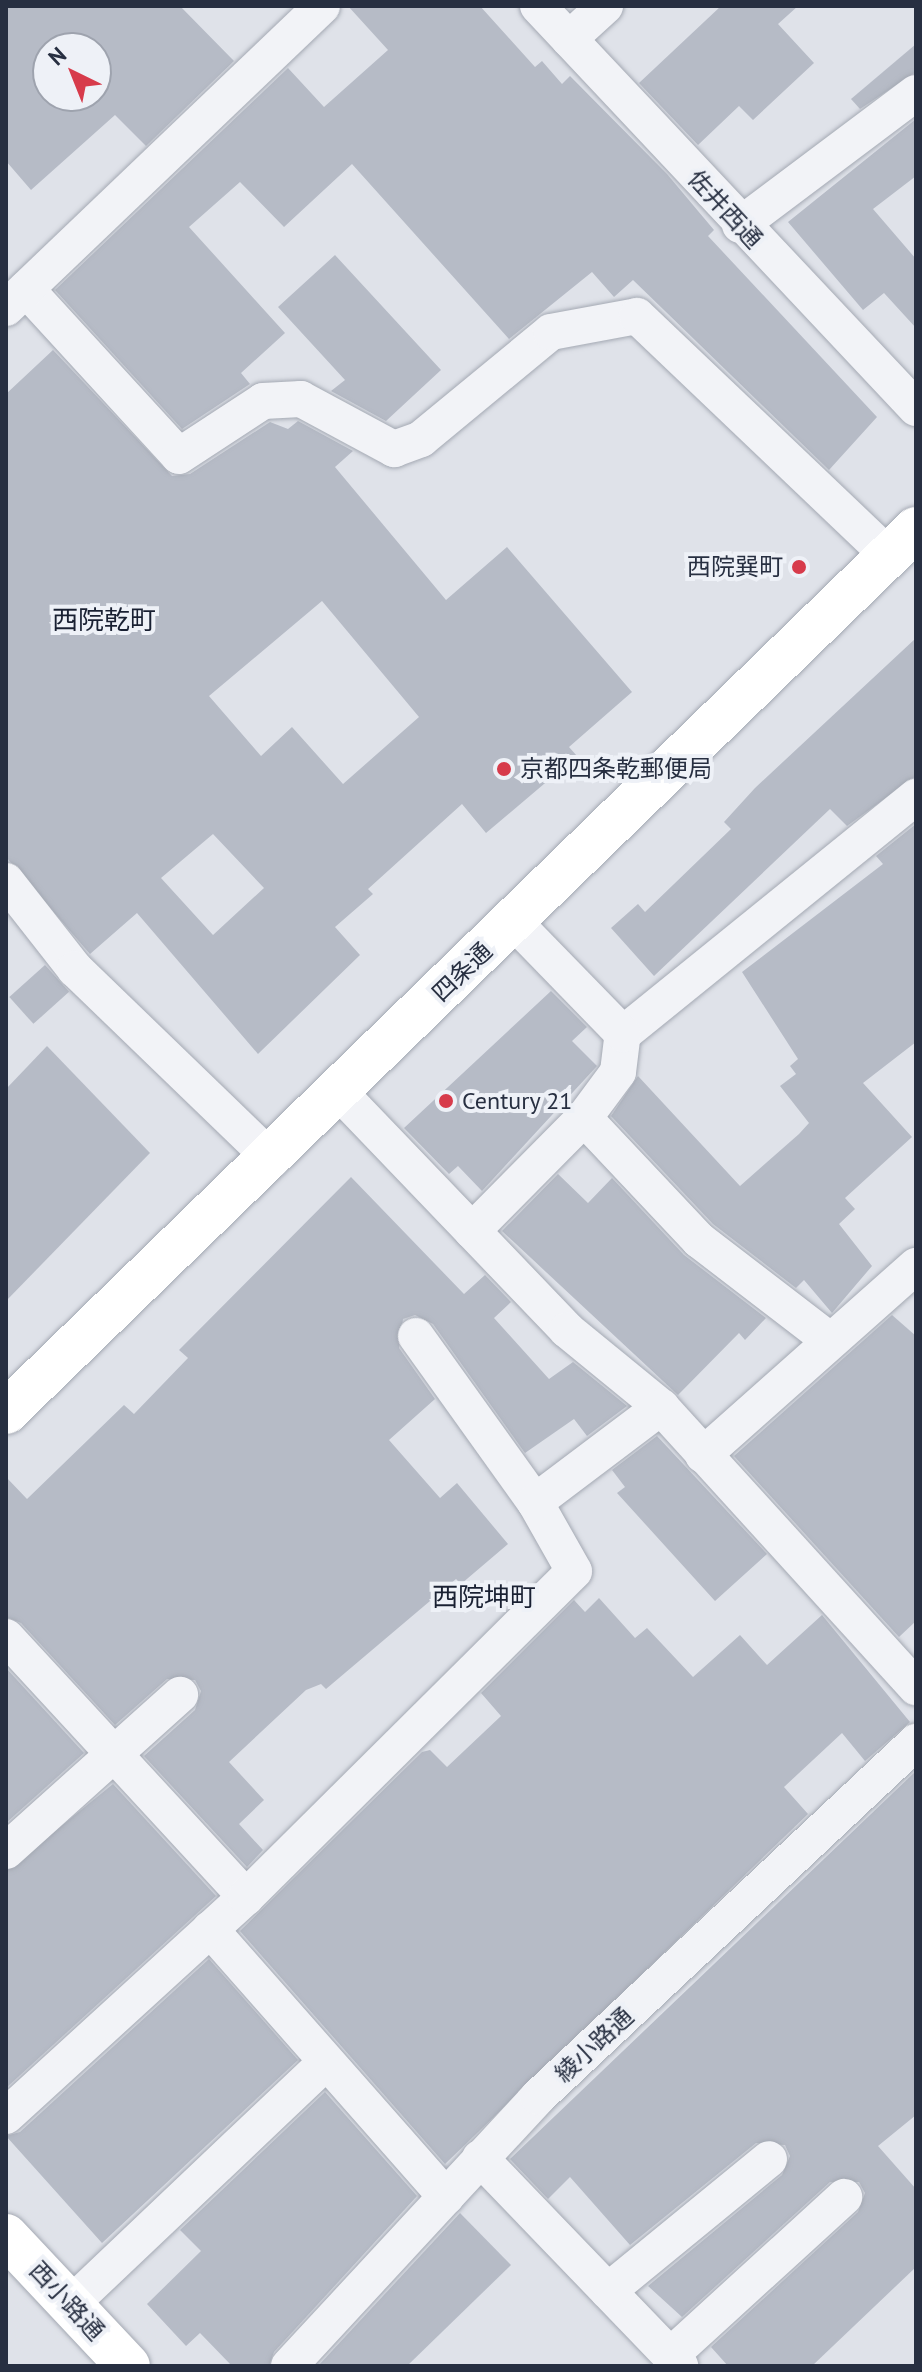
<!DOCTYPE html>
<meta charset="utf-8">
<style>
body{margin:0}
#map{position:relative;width:922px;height:2372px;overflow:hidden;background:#dfe2e9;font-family:"PT Sans","Noto Sans JP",sans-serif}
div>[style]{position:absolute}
.building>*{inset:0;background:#b6bbc6;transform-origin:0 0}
.roads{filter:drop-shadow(0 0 2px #a4a9b3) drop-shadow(0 0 2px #a4a9b3)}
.street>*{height:36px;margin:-18px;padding:0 18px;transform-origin:18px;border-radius:18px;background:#f2f3f7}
.secondary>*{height:44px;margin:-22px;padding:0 22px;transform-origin:22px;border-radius:22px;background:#fff}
.primary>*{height:44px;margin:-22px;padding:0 22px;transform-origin:22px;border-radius:22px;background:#fff}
.dots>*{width:22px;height:22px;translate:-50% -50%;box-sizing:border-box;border:4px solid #eef1f7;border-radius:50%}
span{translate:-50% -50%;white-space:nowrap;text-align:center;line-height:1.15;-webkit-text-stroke:8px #eef1f7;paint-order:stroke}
.street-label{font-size:24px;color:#272f41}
.poi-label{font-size:24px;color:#272f41}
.right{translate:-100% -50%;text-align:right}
.left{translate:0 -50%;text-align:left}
.neighbourhood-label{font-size:26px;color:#192032}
.frame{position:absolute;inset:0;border:8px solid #272f41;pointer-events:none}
.north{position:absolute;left:32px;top:32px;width:80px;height:80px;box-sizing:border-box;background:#eef1f7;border:2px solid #9ea3ae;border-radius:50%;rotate:317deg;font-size:22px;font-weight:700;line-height:32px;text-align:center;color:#272f41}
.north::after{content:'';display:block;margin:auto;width:28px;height:36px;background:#d73b4b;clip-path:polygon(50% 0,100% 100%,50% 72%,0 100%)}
</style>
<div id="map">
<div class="building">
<div style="clip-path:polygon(evenodd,6px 6px,180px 6px,234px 61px,146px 146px,115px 115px,31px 190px,6px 161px,6px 6px,48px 48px,96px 48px,96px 96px,48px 96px,48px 48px)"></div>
<div style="clip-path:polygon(348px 6px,480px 6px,535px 67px,542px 61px,562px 84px,570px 76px,667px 174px,714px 230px,708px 236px,877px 417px,829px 470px,633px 280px,614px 297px,592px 272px,509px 339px,352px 164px,284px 227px,240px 182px,189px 227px,285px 333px,241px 373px,250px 384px,182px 429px,55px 290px,288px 68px,324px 107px,388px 50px)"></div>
<div style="clip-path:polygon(721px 6px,798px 6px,778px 24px,814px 63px,753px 120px,739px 106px,698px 145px,639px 83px)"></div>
<div style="clip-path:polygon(916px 44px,916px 72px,860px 109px,851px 99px)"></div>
<div style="clip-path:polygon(916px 119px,916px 176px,873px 209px,916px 259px,916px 328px,884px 293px,863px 310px,788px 222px)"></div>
<div style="clip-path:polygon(335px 255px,441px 370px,386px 421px,331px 391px,345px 380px,278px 307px)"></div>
<div style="clip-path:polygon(evenodd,53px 350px,172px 476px,190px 474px,270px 422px,288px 429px,298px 421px,353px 451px,335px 467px,446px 600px,507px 547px,632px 692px,569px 747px,577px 756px,486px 833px,462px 804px,368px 889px,373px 894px,335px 927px,360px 955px,258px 1054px,137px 913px,90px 954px,6px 857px,6px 394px,53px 350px,322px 601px,419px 717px,343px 784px,292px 727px,261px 756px,209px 696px,322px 601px,53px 350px,213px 834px,264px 888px,213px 935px,161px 878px,213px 834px)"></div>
<div style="clip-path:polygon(916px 638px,916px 776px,847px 826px,830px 809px,654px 976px,611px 928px,638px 904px,645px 912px,731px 829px,724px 822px,755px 788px)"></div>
<div style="clip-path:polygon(916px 824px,916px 1042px,863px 1083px,912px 1137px,845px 1198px,855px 1209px,839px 1224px,872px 1266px,832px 1313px,804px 1280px,796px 1288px,713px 1224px,611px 1116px,638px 1076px,740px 1186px,799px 1134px,809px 1123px,780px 1086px,796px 1074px,790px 1066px,798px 1059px,742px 972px,883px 864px,876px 856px)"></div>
<div style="left:45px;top:965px;width:36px;height:48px;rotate:48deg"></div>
<div style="clip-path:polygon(551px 991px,587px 1027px,572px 1041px,597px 1066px,482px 1191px,458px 1166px,449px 1174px,404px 1128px)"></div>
<div style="clip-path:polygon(47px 1046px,150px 1153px,6px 1301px,6px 1089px)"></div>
<div style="clip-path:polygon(558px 1174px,588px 1203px,612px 1178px,684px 1255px,766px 1318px,745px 1340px,739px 1333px,678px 1395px,502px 1231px)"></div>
<div style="clip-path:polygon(351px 1177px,464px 1294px,485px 1275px,511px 1302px,494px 1318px,549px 1379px,573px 1362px,627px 1406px,587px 1436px,574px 1419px,525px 1453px,433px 1324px,415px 1315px,403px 1319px,399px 1348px,435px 1399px,389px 1440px,440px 1498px,457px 1483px,508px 1544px,461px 1584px,456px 1579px,326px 1689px,321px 1684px,306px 1690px,229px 1762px,264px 1800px,239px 1824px,263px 1850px,247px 1867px,144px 1756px,195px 1710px,201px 1691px,195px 1680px,167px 1679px,115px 1725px,21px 1623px,6px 1617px,6px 1477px,27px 1499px,124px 1405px,134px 1414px,188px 1358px,179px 1350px)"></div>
<div style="clip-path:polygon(892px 1315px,916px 1336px,916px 1621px,899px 1637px,734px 1456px)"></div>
<div style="clip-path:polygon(657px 1436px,767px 1554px,715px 1601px,617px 1493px,625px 1487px,612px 1470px)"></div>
<div style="clip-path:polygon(599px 1598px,635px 1638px,647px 1628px,693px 1677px,740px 1635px,767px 1665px,822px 1615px,910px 1722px,865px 1761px,842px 1733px,784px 1787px,808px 1814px,445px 2164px,240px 1931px,422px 1752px,430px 1750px,447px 1767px,501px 1716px,481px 1693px,574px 1600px,585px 1612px)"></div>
<div style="clip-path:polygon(6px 1668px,84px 1753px,6px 1823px)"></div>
<div style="clip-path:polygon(916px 1771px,916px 2115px,878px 2146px,916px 2189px,916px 2267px,812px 2366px,728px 2366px,711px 2347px,858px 2212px,865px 2193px,859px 2182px,830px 2182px,682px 2317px,648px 2286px,782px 2175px,790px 2156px,785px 2145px,756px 2143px,630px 2245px,570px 2177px,548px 2199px,510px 2159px)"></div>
<div style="clip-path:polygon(113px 1784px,216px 1896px,6px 2088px,6px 1871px)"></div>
<div style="clip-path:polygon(209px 1959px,298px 2060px,102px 2243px,6px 2136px,20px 2132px)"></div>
<div style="clip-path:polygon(325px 2092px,417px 2196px,274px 2352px,269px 2366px,232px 2366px,200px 2333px,186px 2346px,147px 2304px,201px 2251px,180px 2230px)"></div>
<div style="clip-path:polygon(460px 2213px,511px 2265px,407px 2366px,318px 2366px)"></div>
</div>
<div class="roads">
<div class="street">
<div style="left:538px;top:6px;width:552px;rotate:46.76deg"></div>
<div style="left:569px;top:39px;width:49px;rotate:-42.5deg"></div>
<div style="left:740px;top:225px;width:220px;rotate:-36.9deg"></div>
<div style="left:26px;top:289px;width:226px;rotate:47.5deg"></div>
<div style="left:179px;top:456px;width:100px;rotate:-33.2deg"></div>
<div style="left:263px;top:401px;width:38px;rotate:-3deg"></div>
<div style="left:301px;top:399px;width:106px;rotate:28.3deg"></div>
<div style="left:394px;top:449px;width:29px;rotate:-20deg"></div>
<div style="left:421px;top:439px;width:168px;rotate:-39.5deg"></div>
<div style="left:551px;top:332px;width:87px;rotate:-10.5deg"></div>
<div style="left:637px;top:316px;width:348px;rotate:43.6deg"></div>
<div style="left:6px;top:308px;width:437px;rotate:-43.7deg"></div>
<div style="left:6px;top:881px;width:112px;rotate:51.9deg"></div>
<div style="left:75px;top:969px;width:274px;rotate:44deg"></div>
<div style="left:623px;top:1034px;width:377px;rotate:-39deg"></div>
<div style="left:339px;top:1092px;width:330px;rotate:46.2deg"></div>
<div style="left:567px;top:1330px;width:122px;rotate:39.3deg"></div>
<div style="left:661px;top:1407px;width:379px;rotate:47.7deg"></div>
<div style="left:584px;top:1118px;width:168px;rotate:46.7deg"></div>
<div style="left:699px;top:1240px;width:163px;rotate:37.5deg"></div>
<div style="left:472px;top:1231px;width:159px;rotate:-45.3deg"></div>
<div style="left:584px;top:1118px;width:57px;rotate:-53.5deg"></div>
<div style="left:618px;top:1072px;width:38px;rotate:-83deg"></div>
<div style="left:623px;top:1034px;width:156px;rotate:-134.2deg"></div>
<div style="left:416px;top:1336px;width:204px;rotate:54.4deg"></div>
<div style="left:703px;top:1455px;width:285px;rotate:-41.6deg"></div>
<div style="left:6px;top:1637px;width:354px;rotate:47.3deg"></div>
<div style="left:6px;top:1851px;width:234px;rotate:-41.9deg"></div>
<div style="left:210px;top:1929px;width:357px;rotate:48.6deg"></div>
<div style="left:6px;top:2116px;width:325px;rotate:-42.4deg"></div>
<div style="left:246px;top:1897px;width:462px;rotate:-44.8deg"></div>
<div style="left:574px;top:1571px;width:79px;rotate:-119.5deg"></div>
<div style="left:535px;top:1502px;width:158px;rotate:-37deg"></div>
<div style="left:480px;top:2158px;width:289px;rotate:46.1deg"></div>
<div style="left:608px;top:2291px;width:208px;rotate:-39.3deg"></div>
<div style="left:70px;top:2305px;width:352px;rotate:-43.5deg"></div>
<div style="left:670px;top:2356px;width:236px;rotate:-42.4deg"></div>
<div style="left:289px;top:2366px;width:367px;rotate:-47.2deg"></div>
<div style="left:538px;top:2097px;width:519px;rotate:-43.2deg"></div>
</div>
<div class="secondary">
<div style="left:6px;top:2236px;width:178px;rotate:46.8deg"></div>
</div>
<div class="primary">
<div style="left:6px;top:1412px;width:1268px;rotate:-44.14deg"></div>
</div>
</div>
<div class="dots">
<div style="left:799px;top:567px;background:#d73b4b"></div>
<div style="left:504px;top:769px;background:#d73b4b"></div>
<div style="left:446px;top:1101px;background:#d73b4b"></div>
</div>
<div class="street-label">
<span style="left:725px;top:209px;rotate:47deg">佐井西通</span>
<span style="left:462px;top:972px;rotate:-44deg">四条通</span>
<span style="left:594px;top:2045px;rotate:-43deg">綾小路通</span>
<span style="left:67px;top:2301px;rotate:47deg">西小路通</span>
</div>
<div class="poi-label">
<span class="right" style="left:783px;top:567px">西院巽町</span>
<span class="left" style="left:520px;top:769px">京都四条乾郵便局</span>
<span class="left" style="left:462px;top:1101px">Century 21</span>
</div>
<div class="neighbourhood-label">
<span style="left:104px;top:620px">西院乾町</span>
<span style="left:484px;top:1597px">西院坤町</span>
</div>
<div class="frame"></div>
<div class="north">N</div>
</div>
